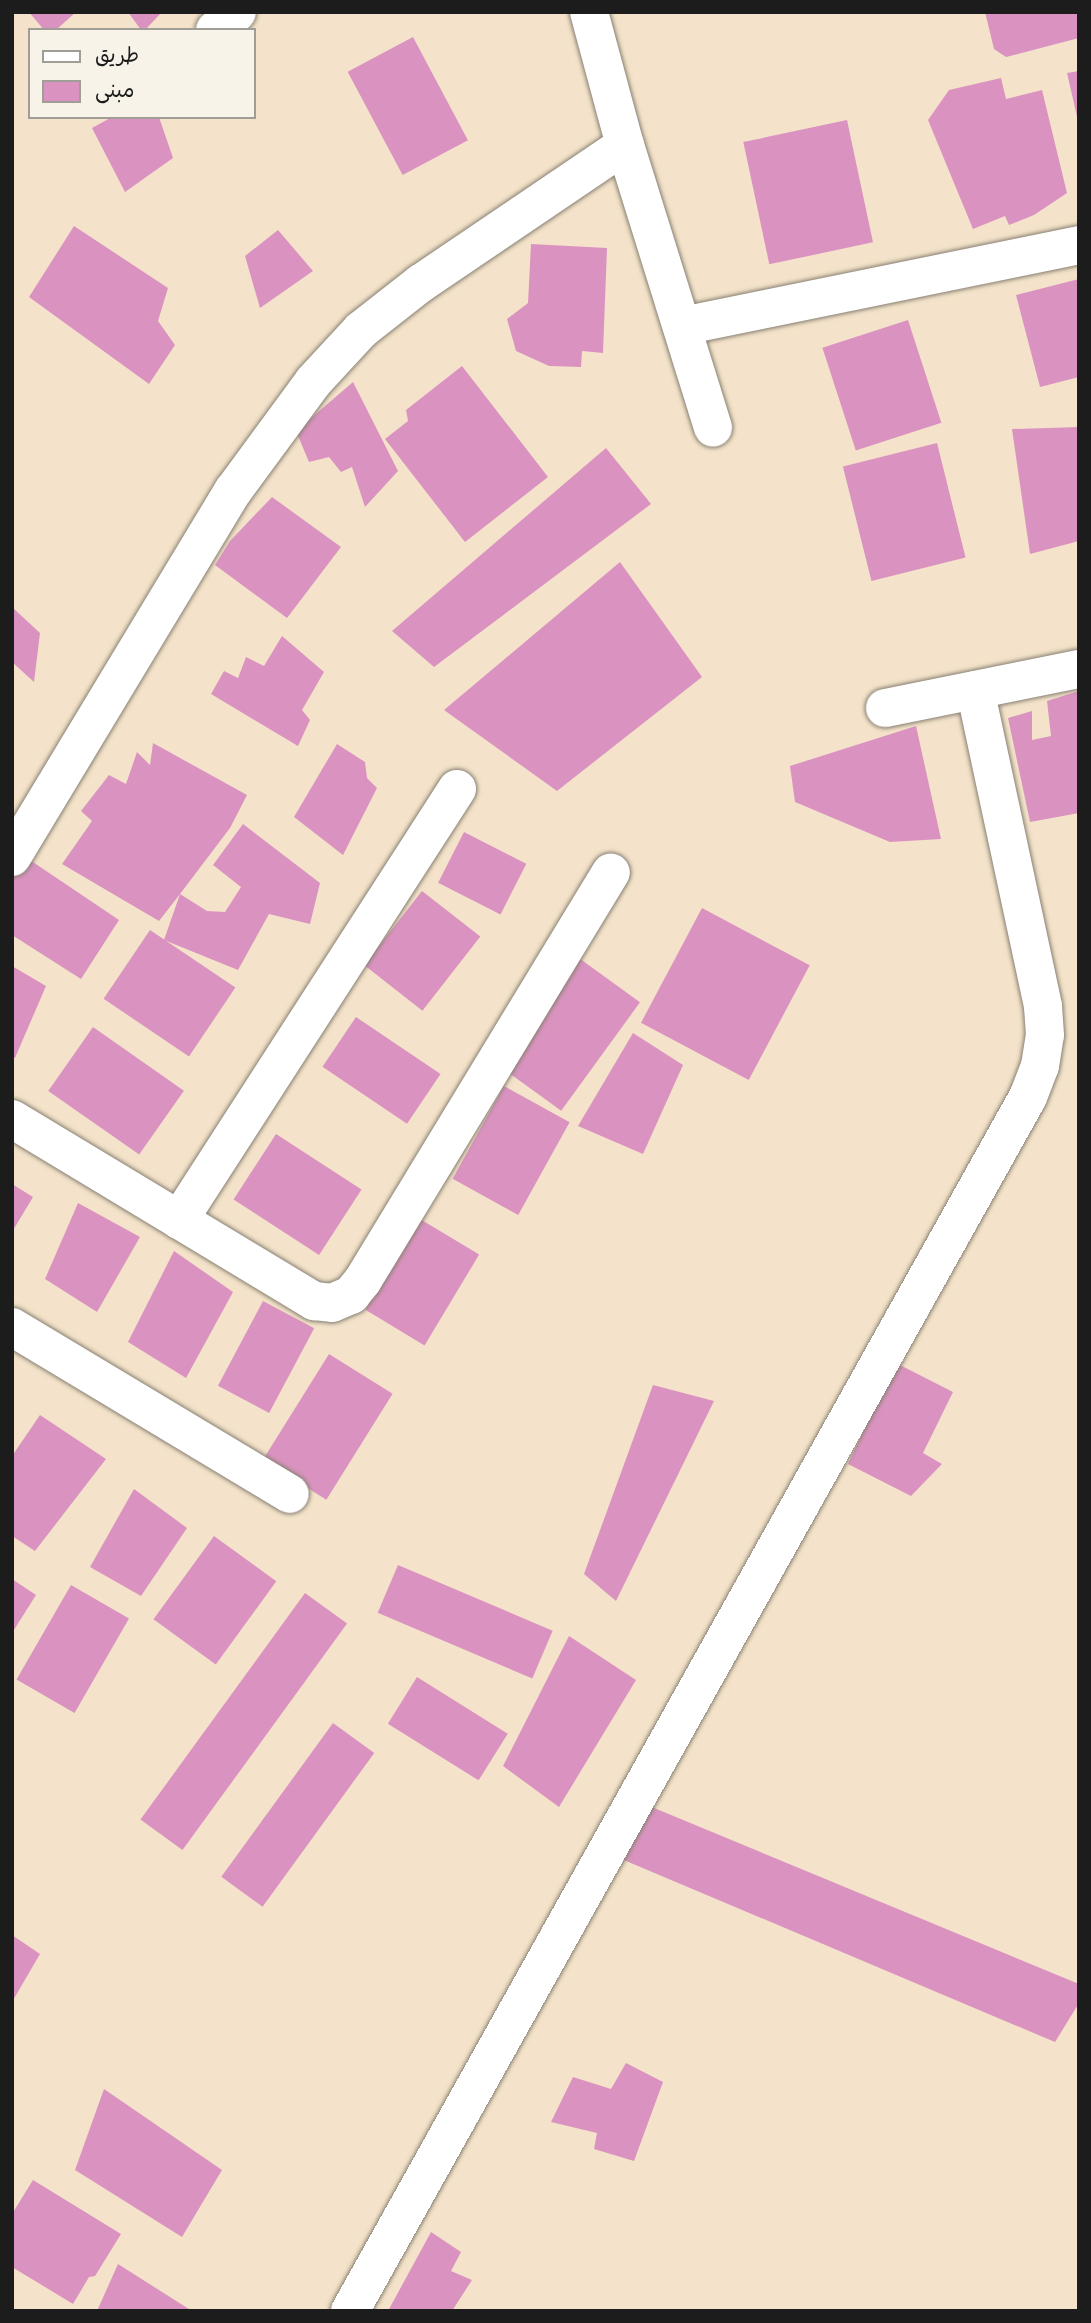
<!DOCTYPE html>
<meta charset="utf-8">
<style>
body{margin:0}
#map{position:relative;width:1091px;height:2323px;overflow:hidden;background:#f4e3ca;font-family:"Gochi Hand","Playpen Sans Arabic",sans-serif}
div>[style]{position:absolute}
.building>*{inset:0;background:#da93c0;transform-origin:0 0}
.roads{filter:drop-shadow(0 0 2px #888073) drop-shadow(0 0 2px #888073)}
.street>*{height:38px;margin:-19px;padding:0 19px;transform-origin:19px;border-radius:19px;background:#fff}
span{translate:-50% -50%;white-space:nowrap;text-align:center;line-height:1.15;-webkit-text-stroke:6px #f7f3e8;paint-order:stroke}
.frame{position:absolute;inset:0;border:14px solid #1c1c1c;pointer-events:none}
.legend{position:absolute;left:28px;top:28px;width:228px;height:91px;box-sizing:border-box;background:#f7f3e8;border:2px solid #9f9d96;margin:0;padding:9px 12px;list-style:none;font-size:21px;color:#1c1c1c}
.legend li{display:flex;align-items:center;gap:14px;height:35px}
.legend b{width:35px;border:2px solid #9f9d96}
</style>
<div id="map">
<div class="building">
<div style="clip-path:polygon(29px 12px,76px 12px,56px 30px,44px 30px)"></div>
<div style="clip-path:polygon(128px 12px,162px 12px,145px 30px,141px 30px)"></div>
<div style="clip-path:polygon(985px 12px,1079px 12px,1079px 38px,1006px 57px,994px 49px)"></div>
<div style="left:413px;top:37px;width:117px;height:74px;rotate:62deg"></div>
<div style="clip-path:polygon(1079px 71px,1079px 121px,1078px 121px,1067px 73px)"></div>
<div style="clip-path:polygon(1001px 78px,1006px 99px,1042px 90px,1067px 193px,1034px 215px,1009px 225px,1005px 216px,973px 229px,928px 120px,949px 90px)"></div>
<div style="clip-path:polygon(112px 117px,159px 117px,173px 158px,125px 192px,92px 128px)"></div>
<div style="left:847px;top:120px;width:125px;height:106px;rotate:78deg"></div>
<div style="clip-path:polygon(74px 226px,168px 288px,158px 321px,175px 345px,149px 384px,29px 297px)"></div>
<div style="clip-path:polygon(278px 230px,313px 271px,260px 308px,245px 256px)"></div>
<div style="clip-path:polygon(531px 244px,607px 248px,603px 353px,582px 351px,581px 367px,549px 366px,516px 351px,507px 319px,528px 303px)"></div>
<div style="clip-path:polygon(1079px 279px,1079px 377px,1040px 387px,1016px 295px)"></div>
<div style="left:908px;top:320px;width:108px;height:90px;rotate:72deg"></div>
<div style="clip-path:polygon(462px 366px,548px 477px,465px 542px,385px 439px,408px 421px,406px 410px)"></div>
<div style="clip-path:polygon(353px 382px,398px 471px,365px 507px,352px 467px,341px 472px,329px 457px,309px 462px,296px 431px)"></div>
<div style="clip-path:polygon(1079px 427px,1079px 541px,1030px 554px,1012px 429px)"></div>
<div style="left:937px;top:443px;width:118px;height:97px;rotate:76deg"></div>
<div style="clip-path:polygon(606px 448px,651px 504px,434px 667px,392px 631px)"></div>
<div style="clip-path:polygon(272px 497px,341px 547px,287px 618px,215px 565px,230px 541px)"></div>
<div style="clip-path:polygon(620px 562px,702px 677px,557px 791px,444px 710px)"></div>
<div style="clip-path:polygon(12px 607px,40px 633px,34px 682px,12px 662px)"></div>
<div style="clip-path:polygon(282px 636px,324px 672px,302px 710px,310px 720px,298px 746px,211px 694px,224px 671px,238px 678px,246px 657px,264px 666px)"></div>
<div style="clip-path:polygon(1079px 691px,1079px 813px,1030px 822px,1008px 718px,1032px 711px,1032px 740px,1051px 736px,1047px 701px)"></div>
<div style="clip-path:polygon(916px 726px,941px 839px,890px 842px,795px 802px,790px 766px)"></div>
<div style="clip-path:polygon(153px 743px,247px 795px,230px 828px,180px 894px,207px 911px,225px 912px,241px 887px,213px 865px,243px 824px,320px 883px,310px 924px,269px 914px,238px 970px,164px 940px,180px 894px,159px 921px,62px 864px,92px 821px,81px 811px,109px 775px,126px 784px,137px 752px,150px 765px)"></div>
<div style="clip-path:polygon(337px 744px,365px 762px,367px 778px,377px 788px,343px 855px,294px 817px)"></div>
<div style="left:464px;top:832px;width:70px;height:57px;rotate:27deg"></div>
<div style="clip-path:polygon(24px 856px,119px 920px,81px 979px,12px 935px,12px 879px)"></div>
<div style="left:422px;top:891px;width:74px;height:94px;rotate:38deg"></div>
<div style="left:702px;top:908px;width:122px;height:130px;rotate:28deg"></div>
<div style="left:150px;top:930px;width:103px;height:83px;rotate:34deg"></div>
<div style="left:572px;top:953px;width:84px;height:134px;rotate:36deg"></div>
<div style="clip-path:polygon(12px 966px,46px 986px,15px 1058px,12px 1056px)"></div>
<div style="left:356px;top:1017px;width:102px;height:60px;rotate:34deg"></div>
<div style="left:93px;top:1027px;width:111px;height:78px;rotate:35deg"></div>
<div style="clip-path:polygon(633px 1033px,683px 1065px,643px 1154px,578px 1126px)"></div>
<div style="left:504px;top:1086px;width:75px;height:106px;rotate:29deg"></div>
<div style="left:276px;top:1134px;width:102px;height:78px;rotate:33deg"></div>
<div style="clip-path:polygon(12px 1184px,33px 1197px,12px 1232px)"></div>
<div style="clip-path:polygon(78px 1203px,140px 1237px,97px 1312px,45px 1279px)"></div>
<div style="left:420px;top:1219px;width:69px;height:106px;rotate:31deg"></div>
<div style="clip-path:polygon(174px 1251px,233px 1292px,186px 1378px,128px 1342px)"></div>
<div style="left:263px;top:1301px;width:58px;height:96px;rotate:28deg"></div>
<div style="left:329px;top:1354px;width:75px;height:125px;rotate:32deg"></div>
<div style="clip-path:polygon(896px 1363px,953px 1392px,923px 1453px,942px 1464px,911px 1496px,848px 1464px)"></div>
<div style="clip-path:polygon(653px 1385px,714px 1401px,616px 1601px,584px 1574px)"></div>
<div style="clip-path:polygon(40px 1415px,106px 1459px,35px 1551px,12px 1536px,12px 1456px)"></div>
<div style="clip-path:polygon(134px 1489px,187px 1528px,141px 1596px,90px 1567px)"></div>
<div style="left:214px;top:1536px;width:77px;height:103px;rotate:36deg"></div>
<div style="left:398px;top:1565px;width:168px;height:52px;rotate:23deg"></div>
<div style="clip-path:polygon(12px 1579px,36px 1595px,12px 1633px)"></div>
<div style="left:71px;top:1585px;width:67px;height:109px;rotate:30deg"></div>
<div style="left:305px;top:1593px;width:52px;height:280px;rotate:36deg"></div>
<div style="clip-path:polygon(569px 1636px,636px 1680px,559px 1807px,503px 1766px)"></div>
<div style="left:417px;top:1677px;width:107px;height:55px;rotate:32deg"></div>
<div style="left:333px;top:1723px;width:51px;height:190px;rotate:36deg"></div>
<div style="clip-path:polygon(647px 1805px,1079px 1984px,1079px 2003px,1055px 2042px,619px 1858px)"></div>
<div style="clip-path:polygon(12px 1935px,40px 1954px,12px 2002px)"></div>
<div style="clip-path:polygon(626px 2063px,663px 2082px,634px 2161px,594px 2149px,597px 2133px,551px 2122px,573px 2077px,611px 2089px)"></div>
<div style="clip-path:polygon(104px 2089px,222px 2170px,182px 2237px,75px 2170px)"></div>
<div style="clip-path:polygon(33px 2180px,121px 2234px,95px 2276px,89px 2277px,73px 2304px,12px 2267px,12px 2214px)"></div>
<div style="clip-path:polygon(431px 2232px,461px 2252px,451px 2271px,472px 2280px,452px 2311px,388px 2311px)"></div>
<div style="clip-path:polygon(118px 2264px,192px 2311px,97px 2311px)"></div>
</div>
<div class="roads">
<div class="street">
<div style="left:589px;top:12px;width:138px;rotate:74.9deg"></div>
<div style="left:625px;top:145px;width:296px;rotate:72.7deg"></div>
<div style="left:215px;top:30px;width:28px;rotate:-39deg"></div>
<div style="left:682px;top:326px;width:405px;rotate:-11.5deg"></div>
<div style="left:885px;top:708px;width:198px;rotate:-11.4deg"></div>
<div style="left:12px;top:857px;width:428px;rotate:-58.9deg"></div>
<div style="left:233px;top:491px;width:135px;rotate:-53.7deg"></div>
<div style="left:313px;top:382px;width:71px;rotate:-47.3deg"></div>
<div style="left:361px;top:330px;width:76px;rotate:-38.1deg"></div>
<div style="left:421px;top:283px;width:246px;rotate:-34.1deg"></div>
<div style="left:12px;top:1119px;width:353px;rotate:31.1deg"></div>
<div style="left:314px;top:1301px;width:18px;rotate:6deg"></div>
<div style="left:332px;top:1303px;width:21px;rotate:-23deg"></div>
<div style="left:351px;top:1295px;width:19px;rotate:-51deg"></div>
<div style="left:363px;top:1280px;width:477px;rotate:-58.7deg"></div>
<div style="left:179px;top:1220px;width:513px;rotate:-57.18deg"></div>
<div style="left:12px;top:1327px;width:324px;rotate:31deg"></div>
<div style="left:350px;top:2311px;width:1390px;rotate:-60.82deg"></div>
<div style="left:1028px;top:1097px;width:33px;rotate:-69deg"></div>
<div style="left:1040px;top:1066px;width:31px;rotate:-81deg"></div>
<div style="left:1045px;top:1035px;width:29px;rotate:-94deg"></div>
<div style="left:1043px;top:1006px;width:323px;rotate:-102.1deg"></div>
</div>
</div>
<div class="frame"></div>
<ul class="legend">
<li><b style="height:9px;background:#fff"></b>طريق</li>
<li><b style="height:19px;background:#da93c0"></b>مبنى</li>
</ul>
</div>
